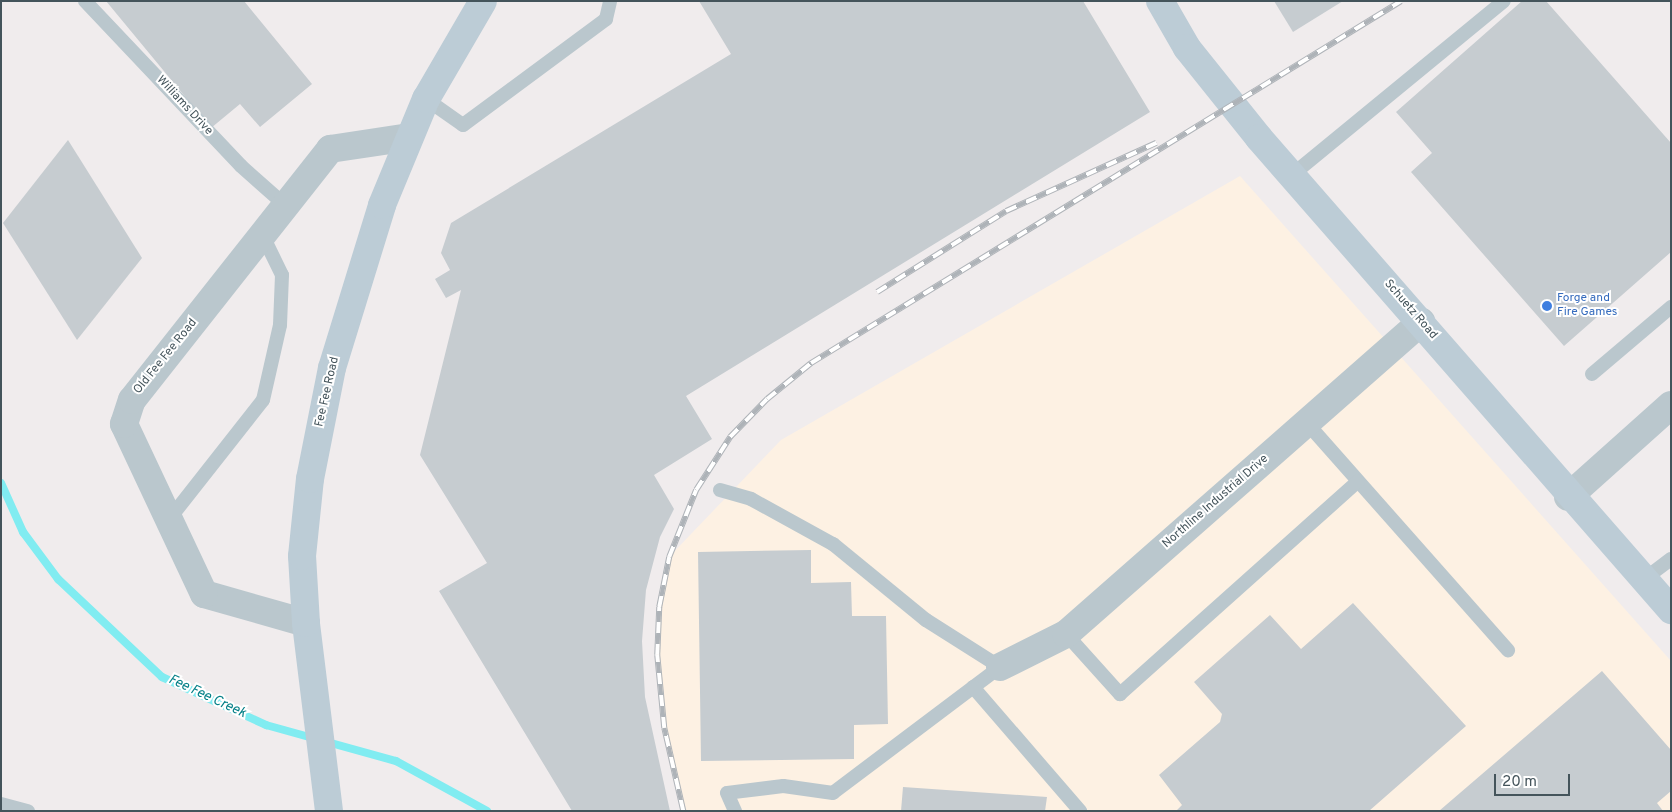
<!DOCTYPE html>
<style>
body{margin:0}
#map{position:relative;width:1672px;height:812px;overflow:hidden;background:#f0eced;font-family:Overpass,sans-serif}
div>[style]{position:absolute}
.commercial>*{inset:0;background:#fdf1e3}
.stream>*{height:8px;margin:-4px;padding:0 4px;transform-origin:4px;border-radius:4px;background:#81ecf1}
.building>*{inset:0;background:#c6ccd0}
.lane>*{height:14px;margin:-7px;padding:0 7px;transform-origin:7px;border-radius:7px;background:#bac7cd}
.street>*{height:28px;margin:-14px;padding:0 14px;transform-origin:14px;border-radius:14px;background:#bac7cd}
.secondary>*{height:28px;margin:-14px;padding:0 14px;transform-origin:14px;border-radius:14px;background:#bcccd6}
.rail>*{height:5.5px;margin-top:-2.75px;transform-origin:0;background:repeating-linear-gradient(90deg,#fff 0 11px,#aeb3b8 0 22px);box-sizing:border-box;border-block:1px solid #aeb3b8}
.dots>*{width:14px;height:14px;translate:-50% -50%;box-sizing:border-box;border:2px solid #fff;border-radius:50%}
span{translate:-50% -50%;white-space:nowrap;text-align:center;line-height:1.15;-webkit-text-stroke:4px #fff;paint-order:stroke}
.street-label{font-size:12px;color:#44545b}
.shop-label{font-size:12px;color:#366cbe}
.left{translate:0 -50%;text-align:left}
.water-label{font-size:14px;color:#068188;font-style:italic}
.frame{position:absolute;inset:0;border:2px solid #44545b;pointer-events:none}
.scale{position:absolute;left:1494px;top:774px;width:76px;height:22px;box-sizing:border-box;border:2px solid #44545b;border-top:0;padding-left:6px;font-size:15px;line-height:18px;white-space:nowrap;color:#44545b;-webkit-text-stroke:4px #fff;paint-order:stroke}
</style>
<div id="map">
<div class="commercial">
<div style="clip-path:polygon(1240px 176px,1671px 661px,1671px 811px,683px 811px,664px 728px,657px 655px,659px 607px,669px 557px,781px 440px)"></div>
</div>
<div class="stream">
<div style="left:1px;top:483px;width:54px;rotate:65.8deg"></div>
<div style="left:23px;top:532px;width:59px;rotate:53.3deg"></div>
<div style="left:58px;top:579px;width:143px;rotate:43.3deg"></div>
<div style="left:162px;top:677px;width:115px;rotate:24.8deg"></div>
<div style="left:266px;top:725px;width:135px;rotate:15.5deg"></div>
<div style="left:396px;top:761px;width:104px;rotate:28.8deg"></div>
</div>
<div class="building">
<div style="clip-path:polygon(106px 1px,244px 1px,312px 84px,260px 127px,240px 104px,211px 128px)"></div>
<div style="clip-path:polygon(699px 1px,1083px 1px,1150px 112px,686px 396px,712px 439px,654px 475px,674px 509px,660px 537px,646px 590px,642px 641px,645px 697px,670px 811px,572px 811px,439px 591px,487px 563px,420px 455px,461px 290px,446px 298px,435px 279px,450px 270px,441px 253px,451px 223px,731px 54px)"></div>
<div style="clip-path:polygon(1274px 1px,1343px 1px,1293px 32px)"></div>
<div style="clip-path:polygon(1522px 1px,1546px 1px,1671px 143px,1671px 252px,1564px 346px,1411px 172px,1432px 153px,1396px 112px)"></div>
<div style="clip-path:polygon(68px 140px,142px 258px,77px 340px,3px 223px)"></div>
<div style="clip-path:polygon(811px 550px,811px 583px,851px 582px,852px 616px,886px 616px,888px 724px,854px 725px,854px 759px,701px 761px,698px 552px)"></div>
<div style="clip-path:polygon(1353px 603px,1466px 726px,1369px 811px,1176px 811px,1182px 805px,1159px 775px,1220px 722px,1222px 714px,1194px 682px,1270px 615px,1301px 649px)"></div>
<div style="clip-path:polygon(1602px 671px,1671px 750px,1671px 791px,1657px 803px,1663px 811px,1439px 811px)"></div>
<div style="clip-path:polygon(903px 787px,1047px 797px,1045px 811px,901px 811px)"></div>
</div>
<div class="lane">
<div style="left:85px;top:1px;width:227px;rotate:46.6deg"></div>
<div style="left:241px;top:166px;width:60px;rotate:41.6deg"></div>
<div style="left:426px;top:99px;width:45px;rotate:35.1deg"></div>
<div style="left:463px;top:125px;width:178px;rotate:-36.5deg"></div>
<div style="left:606px;top:19px;width:18px;rotate:-77deg"></div>
<div style="left:1292px;top:175px;width:274px;rotate:-39.4deg"></div>
<div style="left:1592px;top:374px;width:104px;rotate:-40.3deg"></div>
<div style="left:1306px;top:422px;width:305px;rotate:48.5deg"></div>
<div style="left:720px;top:490px;width:32px;rotate:16deg"></div>
<div style="left:751px;top:499px;width:94px;rotate:28.8deg"></div>
<div style="left:833px;top:544px;width:120px;rotate:39.3deg"></div>
<div style="left:926px;top:620px;width:88px;rotate:32.4deg"></div>
<div style="left:1000px;top:667px;width:209px;rotate:143deg"></div>
<div style="left:833px;top:793px;width:50px;rotate:-172deg"></div>
<div style="left:783px;top:786px;width:56px;rotate:172.9deg"></div>
<div style="left:727px;top:793px;width:20px;rotate:66deg"></div>
<div style="left:167px;top:522px;width:155px;rotate:-51.8deg"></div>
<div style="left:263px;top:400px;width:77px;rotate:-77.2deg"></div>
<div style="left:280px;top:325px;width:50px;rotate:-87.7deg"></div>
<div style="left:282px;top:275px;width:43px;rotate:-116deg"></div>
<div style="left:1643px;top:580px;width:35px;rotate:-37deg"></div>
<div style="left:1066px;top:634px;width:81px;rotate:48deg"></div>
<div style="left:1120px;top:694px;width:319px;rotate:-41.8deg"></div>
<div style="left:973px;top:687px;width:164px;rotate:49.2deg"></div>
<div style="left:1px;top:804px;width:28px;rotate:15deg"></div>
</div>
<div class="street">
<div style="left:1568px;top:497px;width:138px;rotate:-41.8deg"></div>
<div style="left:306px;top:623px;width:106px;rotate:-164.1deg"></div>
<div style="left:204px;top:594px;width:188px;rotate:-115.2deg"></div>
<div style="left:124px;top:424px;width:25px;rotate:-72deg"></div>
<div style="left:132px;top:400px;width:320px;rotate:-51.7deg"></div>
<div style="left:330px;top:149px;width:80px;rotate:-8.6deg"></div>
<div style="left:1000px;top:667px;width:74px;rotate:-26.6deg"></div>
<div style="left:1066px;top:634px;width:473px;rotate:-41.3deg"></div>
</div>
<div class="secondary">
<div style="left:1160px;top:1px;width:54px;rotate:60.1deg"></div>
<div style="left:1187px;top:48px;width:115px;rotate:51.3deg"></div>
<div style="left:1259px;top:138px;width:627px;rotate:48.88deg"></div>
<div style="left:329px;top:811px;width:189px;rotate:-97deg"></div>
<div style="left:306px;top:623px;width:67px;rotate:-93.4deg"></div>
<div style="left:302px;top:556px;width:77px;rotate:-84.1deg"></div>
<div style="left:310px;top:479px;width:113px;rotate:-78.8deg"></div>
<div style="left:332px;top:368px;width:170px;rotate:-72.9deg"></div>
<div style="left:382px;top:205px;width:115px;rotate:-67.5deg"></div>
<div style="left:426px;top:99px;width:113px;rotate:-59.8deg"></div>
</div>
<div class="rail">
<div style="left:877px;top:292px;width:152px;rotate:-32.1deg"></div>
<div style="left:1006px;top:211px;width:165px;rotate:-24.4deg"></div>
<div style="left:683px;top:811px;width:85px;rotate:-102.9deg"></div>
<div style="left:664px;top:728px;width:73px;rotate:-95.5deg"></div>
<div style="left:657px;top:655px;width:48px;rotate:-87.6deg"></div>
<div style="left:659px;top:607px;width:51px;rotate:-78.7deg"></div>
<div style="left:669px;top:557px;width:72px;rotate:-68.1deg"></div>
<div style="left:696px;top:490px;width:63px;rotate:-57.3deg"></div>
<div style="left:730px;top:437px;width:53px;rotate:-45.8deg"></div>
<div style="left:767px;top:399px;width:57px;rotate:-39.3deg"></div>
<div style="left:811px;top:363px;width:692px;rotate:-31.53deg"></div>
</div>
<div class="dots">
<div style="left:1547px;top:306px;background:#3f7fe0"></div>
</div>
<div class="street-label">
<span style="left:184px;top:106px;rotate:47deg">Williams Drive</span>
<span style="left:1410px;top:310px;rotate:49deg">Schuetz Road</span>
<span style="left:166px;top:357px;rotate:-51deg">Old Fee Fee Road</span>
<span style="left:328px;top:392px;rotate:-77deg">Fee Fee Road</span>
<span style="left:1216px;top:502px;rotate:-41deg">Northline Industrial Drive</span>
</div>
<div class="shop-label">
<span class="left" style="left:1557px;top:306px">Forge and<br>Fire Games</span>
</div>
<div class="water-label">
<span style="left:207px;top:697px;rotate:25deg">Fee Fee Creek</span>
</div>
<div class="frame"></div>
<div class="scale">20 m</div>
</div>
